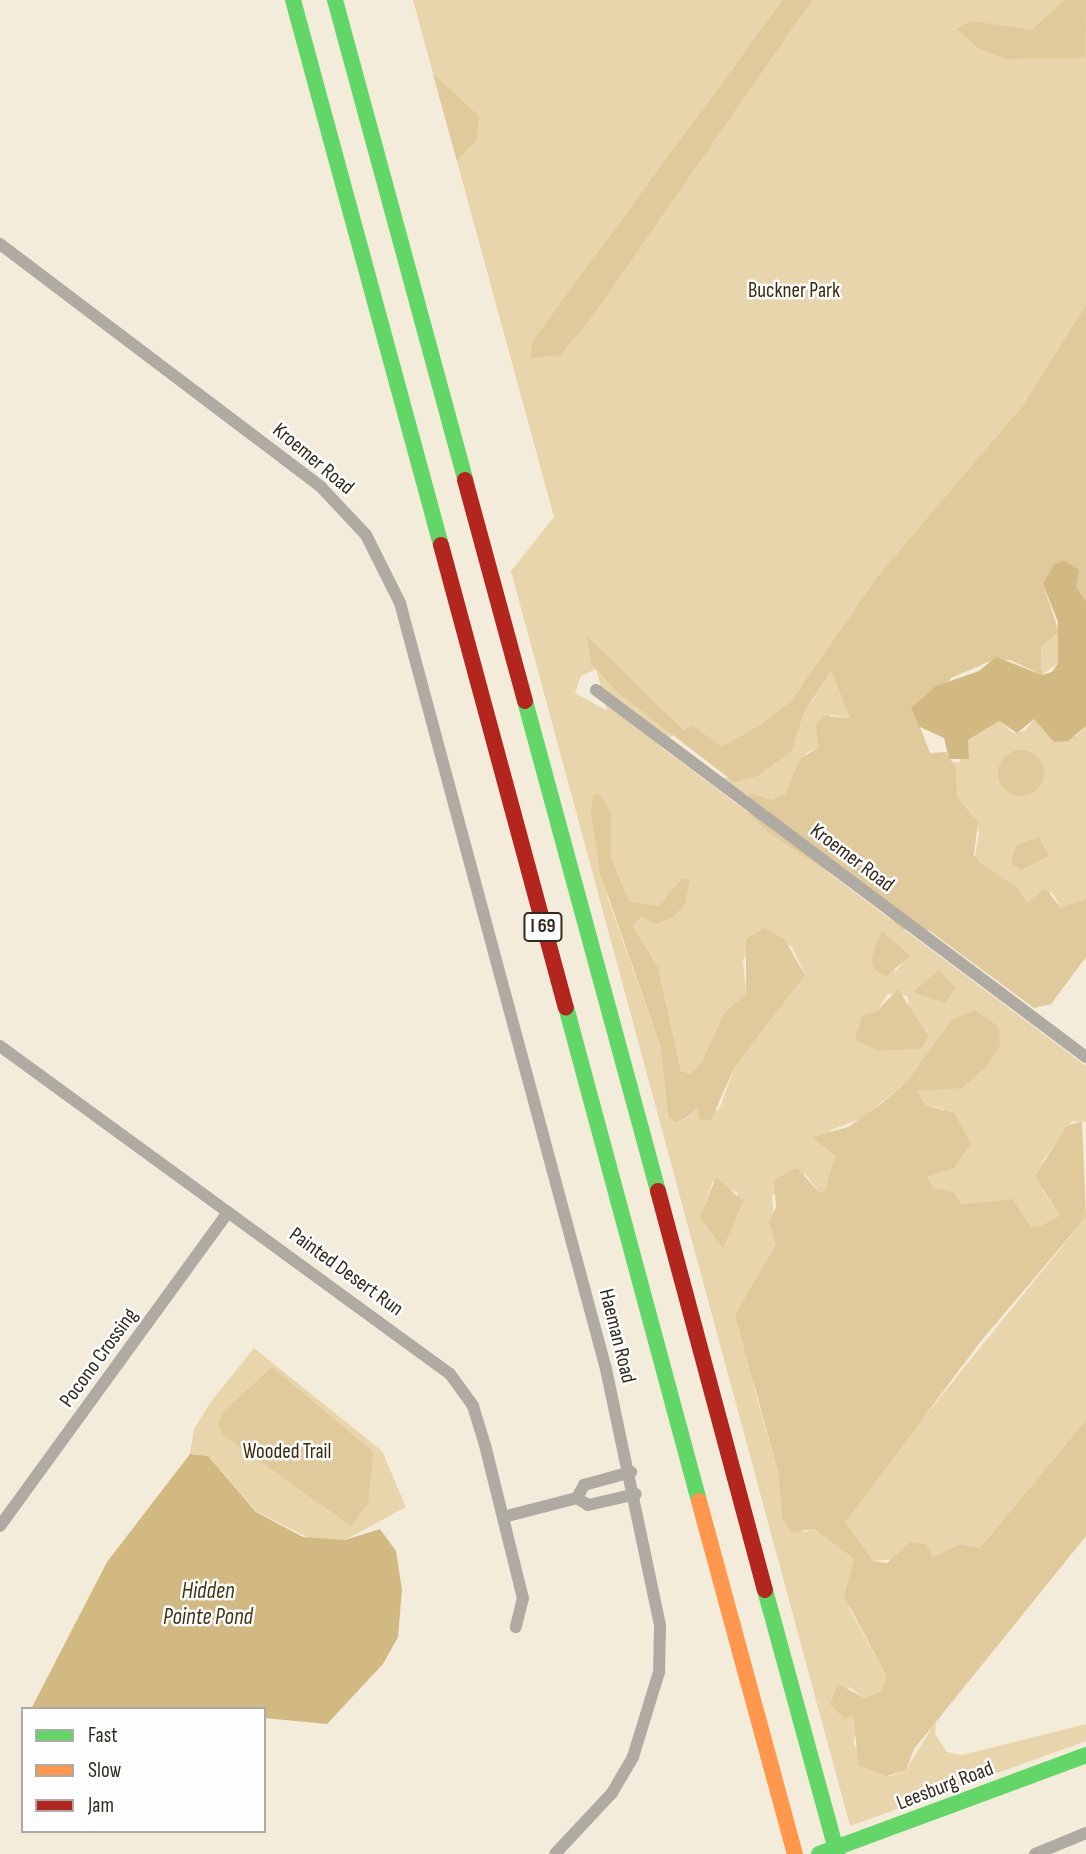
<!DOCTYPE html>
<style>
body{margin:0}
#map{position:relative;width:1086px;height:1854px;overflow:hidden;background:#f4ecda;font-family:"Sofia Sans Condensed",sans-serif}
div>[style]{position:absolute}
.green>*{inset:0;background:#e9d5ab}
.forest>*{inset:0;background:#e0ca9b}
.round{border-radius:50%}
.water>*{inset:0;background:#d2b982}
.street>*{height:12px;margin:-6px;padding:0 6px;transform-origin:6px;border-radius:6px;background:#afaba3}
.fast>*{height:16px;margin:-8px;padding:0 8px;transform-origin:8px;border-radius:8px;background:#63d668}
.slow>*{height:16px;margin:-8px;padding:0 8px;transform-origin:8px;border-radius:8px;background:#ff974d}
.jam>*{height:16px;margin:-8px;padding:0 8px;transform-origin:8px;border-radius:8px;background:#b3261e}
span{translate:-50% -50%;white-space:nowrap;text-align:center;line-height:1.15;-webkit-text-stroke:5px #fefefe;paint-order:stroke}
.shield-label span{padding:2px 5px;background:#fefefe;border:2px solid;border-radius:5px;-webkit-text-stroke-width:0}
.shield-label{font-size:19px;color:#312b1f;font-weight:700}
.park-label{font-size:21px;color:#392b0a}
.street-label{font-size:21px;color:#312b1f}
.water-label{font-size:23px;color:#423414;font-style:italic}
.legend{position:absolute;left:21px;top:1707px;width:245px;height:126px;box-sizing:border-box;background:#fefefe;border:2px solid #acaaa5;margin:0;padding:9px 12px;list-style:none;font-size:21px;color:#312b1f}
.legend li{display:flex;align-items:center;gap:14px;height:35px}
.legend b{width:35px;border:2px solid #acaaa5}
</style>
<div id="map">
<div class="green">
<div style="clip-path:polygon(evenodd,413px 0,1086px 0,1086px 387px,831px 669px,850px 718px,831px 715px,817px 731px,818px 748px,806px 753px,785px 794px,772px 800px,747px 796px,723px 778px,758px 776px,792px 751px,804px 713px,825px 683px,756px 773px,692px 725px,657px 744px,1086px 1066px,1086px 1122px,1072px 1121px,1043px 1161px,1042px 1189px,1059px 1217px,1041px 1227px,1031px 1227px,1000px 1200px,962px 1204px,934px 1188px,927px 1175px,944px 1109px,926px 1105px,917px 1091px,955px 1087px,951px 1020px,908px 1080px,863px 1118px,831px 1130px,835px 1161px,825px 1190px,820px 1193px,805px 1174px,772px 1196px,776px 1244px,766px 1261px,753px 1384px,778px 1472px,782px 1519px,804px 1532px,814px 1529px,854px 1559px,849px 1608px,887px 1677px,880px 1692px,865px 1698px,849px 1687px,830px 1705px,844px 1717px,854px 1716px,859px 1726px,853px 1743px,869px 1768px,890px 1776px,906px 1770px,936px 1721px,935px 1734px,947px 1752px,962px 1755px,1086px 1724px,1086px 1741px,850px 1826px,511px 571px,554px 517px,413px 0,596px 669px,607px 709px,606px 710px,575px 693px,581px 676px,596px 669px,413px 0,591px 812px,629px 901px,659px 906px,676px 886px,673px 917px,642px 917px,633px 926px,658px 967px,681px 1071px,691px 1074px,703px 1060px,724px 1013px,746px 993px,743px 960px,764px 928px,792px 947px,805px 974px,734px 1068px,719px 1110px,698px 1110px,678px 1123px,668px 1117px,661px 1048px,608px 899px,591px 812px,413px 0,887px 935px,907px 958px,896px 971px,871px 959px,887px 935px,413px 0,888px 994px,907px 996px,912px 1019px,928px 1037px,920px 1049px,879px 1051px,862px 1015px,877px 1011px,888px 994px,413px 0,713px 1181px,738px 1193px,723px 1247px,700px 1217px,713px 1181px)"></div>
<div style="clip-path:polygon(1059px 632px,1058px 663px,1042px 675px,1041px 646px)"></div>
<div style="clip-path:polygon(evenodd,1034px 719px,1076px 736px,1086px 726px,1086px 899px,1078px 906px,1061px 908px,1052px 892px,1027px 903px,1017px 887px,982px 864px,975px 856px,979px 833px,974px 816px,957px 796px,952px 761px,959px 763px,968px 740px,999px 721px,1013px 733px,1025px 731px,1034px 719px,1039px 837px,1044px 859px,1025px 866px,1016px 845px,1039px 837px)"></div>
<div style="clip-path:polygon(1086px 1217px,1086px 1420px,980px 1548px,960px 1544px,933px 1557px,872px 1561px,845px 1522px,852px 1506px)"></div>
<div style="clip-path:polygon(254px 1348px,382px 1451px,406px 1507px,345px 1540px,311px 1539px,257px 1512px,208px 1456px,190px 1454px,194px 1429px,210px 1403px)"></div>
</div>
<div class="forest">
<div style="clip-path:polygon(783px 0,812px 0,589px 321px,560px 355px,531px 358px,532px 342px)"></div>
<div style="clip-path:polygon(1065px 0,1086px 0,1085px 58px,1006px 59px,978px 48px,957px 29px,970px 21px,1031px 30px)"></div>
<div style="clip-path:polygon(433px 74px,479px 116px,477px 139px,457px 161px)"></div>
<div style="clip-path:polygon(1086px 305px,1086px 601px,1076px 587px,1043px 584px,1059px 632px,1041px 646px,1042px 675px,1010px 660px,988px 662px,951px 678px,920px 727px,930px 753px,946px 752px,956px 768px,957px 796px,978px 822px,974px 855px,982px 864px,1017px 887px,1027px 903px,1045px 888px,1061px 908px,1086px 899px,1086px 957px,1051px 1004px,1034px 1008px,930px 931px,901px 929px,874px 902px,769px 833px,748px 812px,749px 793px,772px 800px,785px 794px,801px 758px,818px 748px,816px 725px,823px 716px,850px 718px,831px 670px,804px 713px,792px 751px,758px 776px,734px 782px,617px 692px,591px 663px,587px 636px,683px 730px,692px 725px,722px 747px,762px 724px,792px 700px,878px 576px,1022px 407px)"></div>
<div class="round" style="left:998px;top:750px;width:46px;height:46px"></div>
<div style="clip-path:polygon(600px 794px,611px 814px,611px 858px,629px 901px,659px 906px,682px 878px,690px 880px,685px 904px,673px 917px,656px 924px,642px 917px,633px 926px,658px 967px,681px 1071px,691px 1074px,703px 1060px,724px 1013px,746px 993px,746px 939px,764px 928px,785px 940px,805px 975px,734px 1068px,711px 1120px,700px 1120px,697px 1110px,677px 1123px,668px 1117px,661px 1048px,600px 873px,591px 812px,593px 795px)"></div>
<div style="clip-path:polygon(1039px 837px,1049px 856px,1021px 870px,1011px 863px,1016px 845px)"></div>
<div style="clip-path:polygon(882px 931px,911px 956px,886px 976px,874px 970px,871px 959px)"></div>
<div style="clip-path:polygon(939px 970px,956px 988px,945px 1003px,913px 992px)"></div>
<div style="clip-path:polygon(898px 989px,929px 1037px,920px 1049px,879px 1051px,855px 1040px,862px 1015px,877px 1011px)"></div>
<div style="clip-path:polygon(975px 1010px,999px 1027px,1000px 1045px,987px 1066px,962px 1088px,917px 1091px,926px 1105px,954px 1113px,971px 1143px,954px 1168px,927px 1176px,934px 1188px,953px 1192px,962px 1204px,1012px 1199px,1031px 1227px,1041px 1226px,1059px 1216px,1035px 1176px,1067px 1126px,1082px 1121px,1086px 1217px,981px 1341px,845px 1522px,873px 1561px,887px 1563px,910px 1542px,926px 1544px,933px 1557px,960px 1544px,980px 1548px,1086px 1420px,1086px 1536px,914px 1749px,906px 1770px,886px 1776px,858px 1765px,854px 1716px,844px 1718px,830px 1705px,838px 1684px,865px 1698px,880px 1692px,887px 1677px,844px 1596px,854px 1559px,814px 1529px,791px 1532px,782px 1519px,778px 1472px,735px 1315px,776px 1244px,769px 1222px,776px 1207px,774px 1180px,797px 1168px,820px 1193px,825px 1190px,835px 1156px,813px 1137px,848px 1127px,881px 1104px,908px 1080px,951px 1020px)"></div>
<div style="clip-path:polygon(716px 1177px,743px 1201px,723px 1248px,700px 1217px)"></div>
<div style="clip-path:polygon(272px 1367px,373px 1452px,368px 1504px,351px 1526px,223px 1435px,218px 1424px,224px 1411px)"></div>
</div>
<div class="water">
<div style="clip-path:polygon(1064px 561px,1079px 570px,1076px 587px,1086px 601px,1086px 726px,1068px 741px,1054px 742px,1034px 719px,1017px 733px,999px 721px,968px 740px,969px 759px,949px 759px,944px 738px,920px 727px,911px 708px,936px 686px,979px 671px,996px 657px,1042px 675px,1052px 672px,1058px 663px,1058px 622px,1043px 584px,1054px 564px)"></div>
<div style="clip-path:polygon(190px 1454px,208px 1456px,256px 1512px,303px 1537px,345px 1540px,380px 1529px,396px 1551px,402px 1590px,398px 1637px,383px 1664px,327px 1724px,264px 1718px,264px 1709px,31px 1709px,107px 1562px)"></div>
</div>
<div class="street">
<div style="left:0;top:244px;width:403px;rotate:37.1deg"></div>
<div style="left:321px;top:487px;width:66px;rotate:46.8deg"></div>
<div style="left:366px;top:535px;width:76px;rotate:63.4deg"></div>
<div style="left:400px;top:603px;width:793px;rotate:74.95deg"></div>
<div style="left:606px;top:1369px;width:263px;rotate:78.1deg"></div>
<div style="left:660px;top:1626px;width:46px;rotate:91.2deg"></div>
<div style="left:659px;top:1672px;width:89px;rotate:107deg"></div>
<div style="left:633px;top:1757px;width:42px;rotate:120.3deg"></div>
<div style="left:612px;top:1793px;width:83px;rotate:133.1deg"></div>
<div style="left:596px;top:690px;width:612px;rotate:36.83deg"></div>
<div style="left:0;top:1046px;width:557px;rotate:36.09deg"></div>
<div style="left:450px;top:1374px;width:39px;rotate:54deg"></div>
<div style="left:473px;top:1406px;width:41px;rotate:72.9deg"></div>
<div style="left:485px;top:1445px;width:158px;rotate:76.1deg"></div>
<div style="left:523px;top:1598px;width:30px;rotate:104deg"></div>
<div style="left:577px;top:1498px;width:15px;rotate:-62deg"></div>
<div style="left:584px;top:1485px;width:49px;rotate:-15.5deg"></div>
<div style="left:503px;top:1517px;width:76px;rotate:-14.4deg"></div>
<div style="left:577px;top:1498px;width:13px;rotate:32deg"></div>
<div style="left:588px;top:1505px;width:49px;rotate:-12.9deg"></div>
<div style="left:0;top:1526px;width:388px;rotate:-54deg"></div>
<div style="left:1035px;top:1854px;width:55px;rotate:-22.4deg"></div>
</div>
<div class="fast">
<div style="left:293px;top:0;width:565px;rotate:74.81deg"></div>
<div style="left:335px;top:0;width:497px;rotate:74.8deg"></div>
<div style="left:525px;top:701px;width:508px;rotate:74.81deg"></div>
<div style="left:566px;top:1007px;width:512px;rotate:74.93deg"></div>
<div style="left:765px;top:1590px;width:274px;rotate:74.7deg"></div>
<div style="left:819px;top:1854px;width:285px;rotate:-20.3deg"></div>
</div>
<div class="slow">
<div style="left:699px;top:1501px;width:366px;rotate:74.8deg"></div>
</div>
<div class="jam">
<div style="left:465px;top:480px;width:229px;rotate:74.8deg"></div>
<div style="left:441px;top:545px;width:479px;rotate:74.9deg"></div>
<div style="left:658px;top:1191px;width:413px;rotate:75deg"></div>
</div>
<div class="shield-label">
<span style="left:543px;top:927px">I 69</span>
</div>
<div class="park-label">
<span style="left:794px;top:291px">Buckner Park</span>
<span style="left:287px;top:1452px">Wooded Trail</span>
</div>
<div class="street-label">
<span style="left:313px;top:459px;rotate:40deg">Kroemer Road</span>
<span style="left:852px;top:858px;rotate:37deg">Kroemer Road</span>
<span style="left:346px;top:1272px;rotate:36deg">Painted Desert Run</span>
<span style="left:617px;top:1336px;rotate:76deg">Haeman Road</span>
<span style="left:99px;top:1358px;rotate:-54deg">Pocono Crossing</span>
<span style="left:945px;top:1786px;rotate:-21deg">Leesburg Road</span>
</div>
<div class="water-label">
<span style="left:208px;top:1604px">Hidden<br>Pointe Pond</span>
</div>
<ul class="legend">
<li><b style="height:9px;background:#63d668"></b>Fast</li>
<li><b style="height:9px;background:#ff974d"></b>Slow</li>
<li><b style="height:9px;background:#b3261e"></b>Jam</li>
</ul>
</div>
